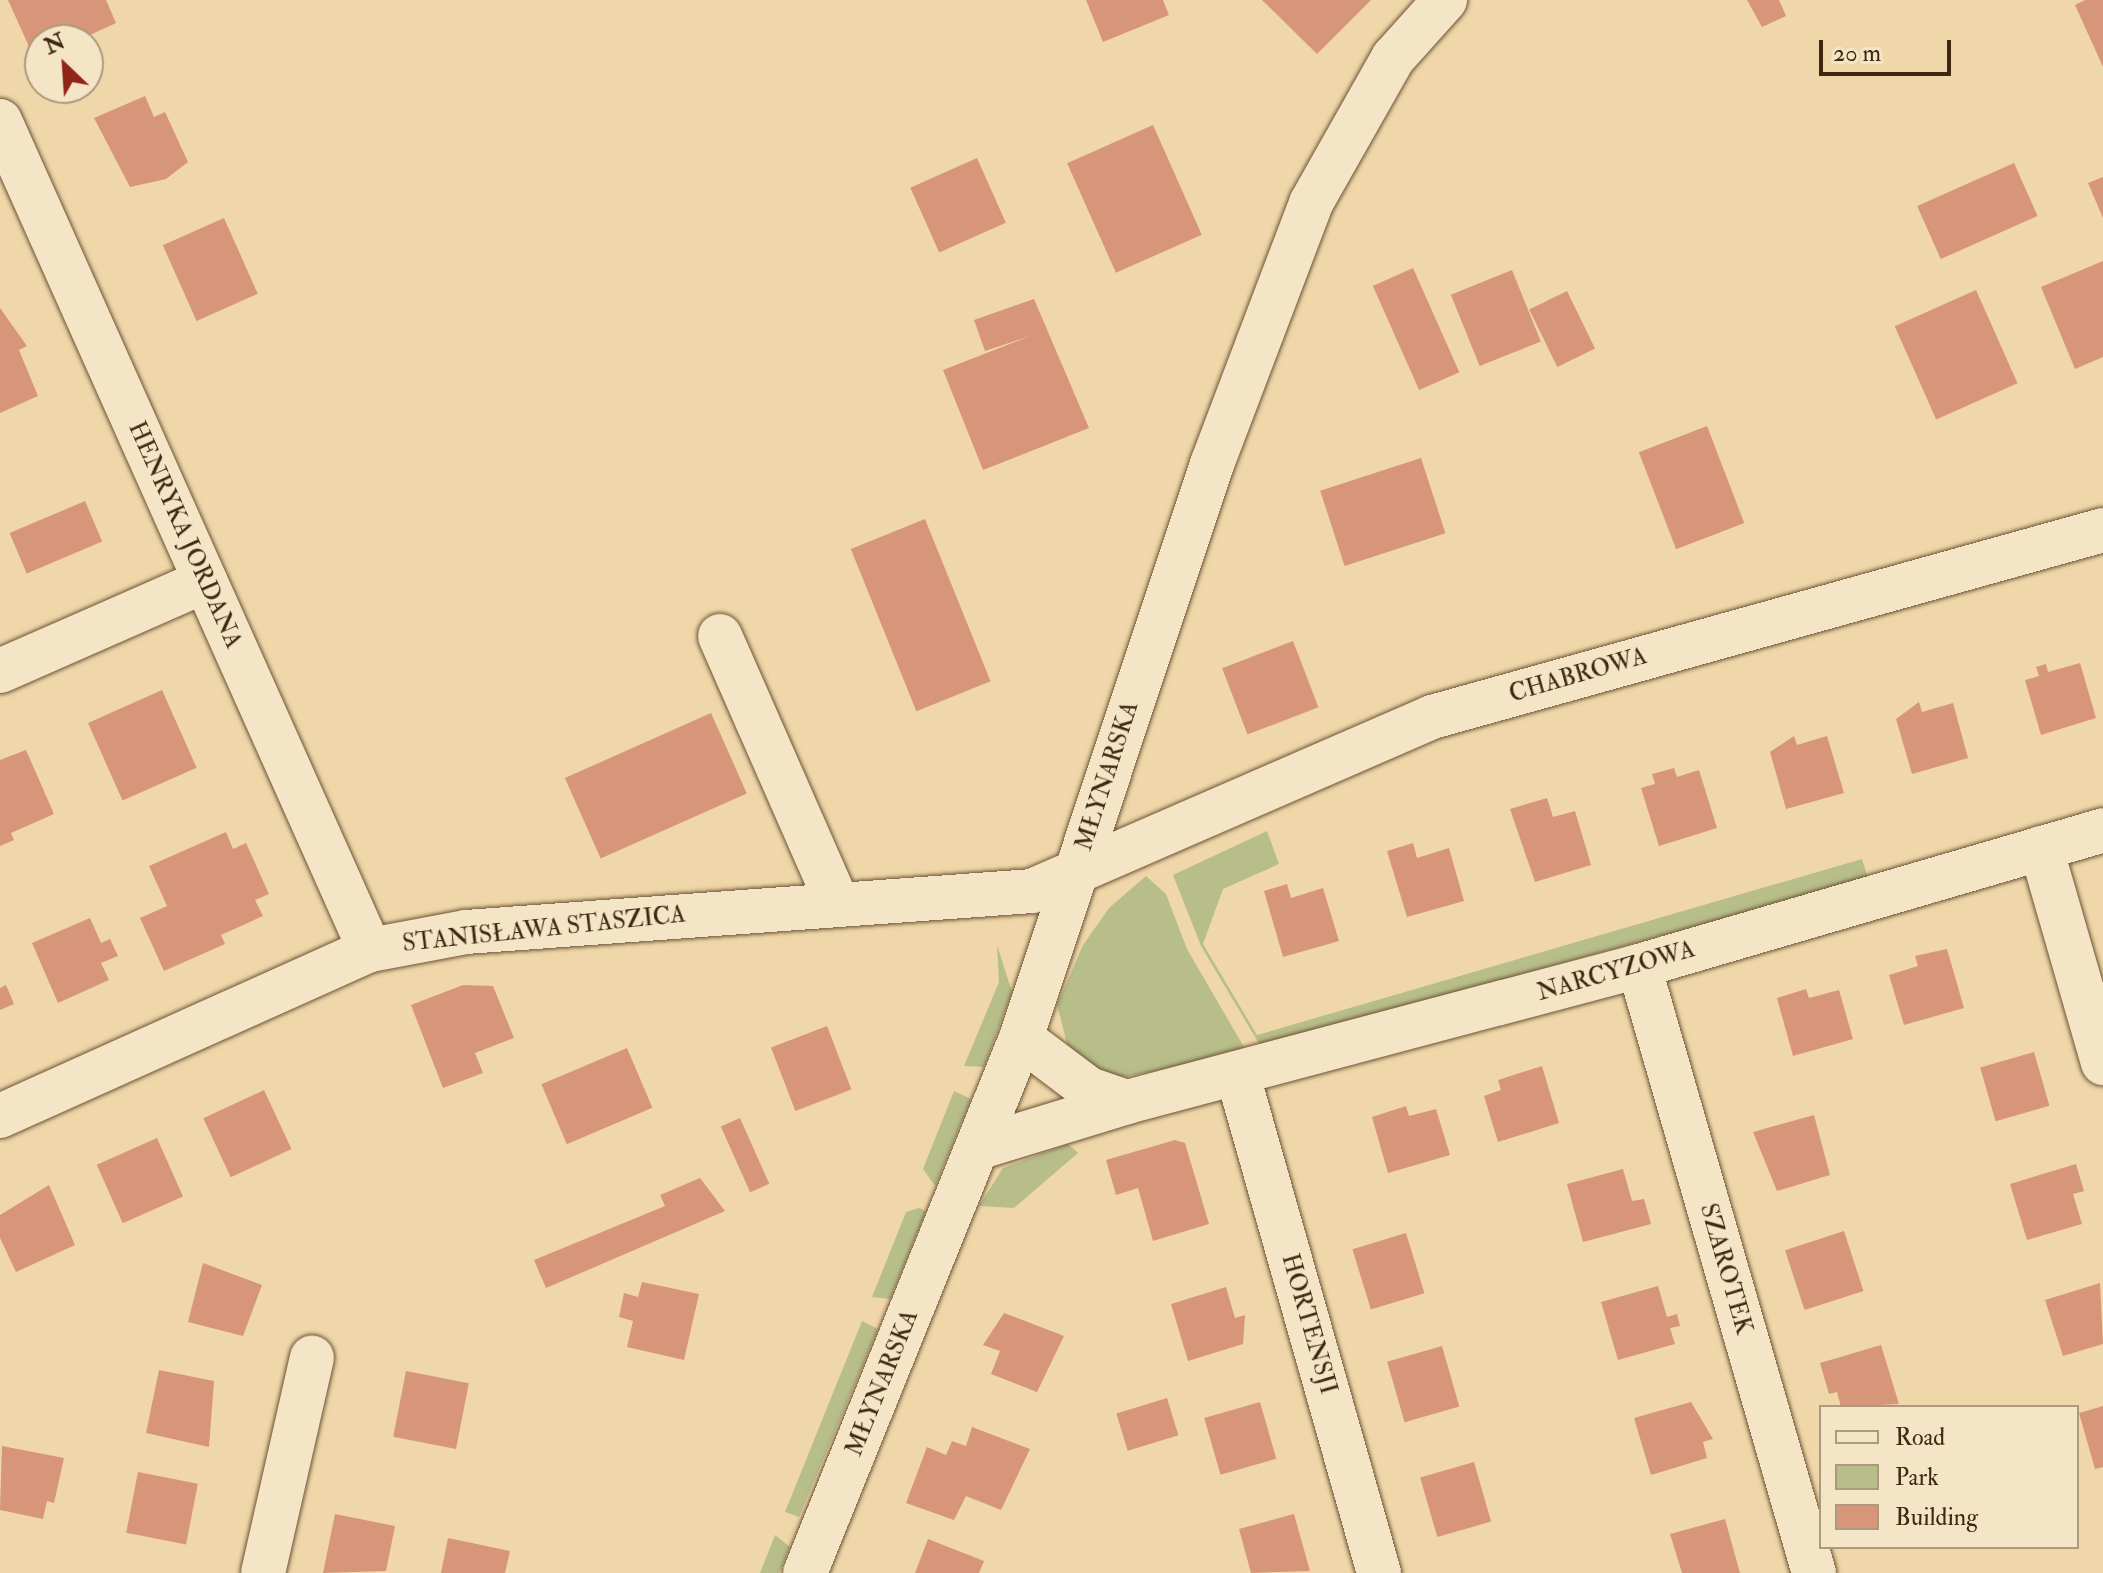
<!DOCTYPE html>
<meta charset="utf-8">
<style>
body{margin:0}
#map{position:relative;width:2103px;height:1573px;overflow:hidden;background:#f0d7a9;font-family:"IM FELL Double Pica",serif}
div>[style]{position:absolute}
.green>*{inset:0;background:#b8be89}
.building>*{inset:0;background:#d79679;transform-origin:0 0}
.roads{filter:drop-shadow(0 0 2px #6c5336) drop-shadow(0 0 2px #6c5336)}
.street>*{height:44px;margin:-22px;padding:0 22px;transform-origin:22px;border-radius:22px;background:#f5e5c7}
span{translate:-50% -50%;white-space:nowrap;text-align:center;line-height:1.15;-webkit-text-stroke:6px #f5e5c7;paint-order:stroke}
.street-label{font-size:24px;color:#40270f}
.legend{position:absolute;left:1819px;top:1405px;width:260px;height:144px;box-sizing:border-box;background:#f5e5c7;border:2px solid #ad997d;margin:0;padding:10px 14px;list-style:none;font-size:24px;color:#40270f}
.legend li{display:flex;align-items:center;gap:16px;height:40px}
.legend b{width:40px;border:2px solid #ad997d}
.north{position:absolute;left:24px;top:24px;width:80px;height:80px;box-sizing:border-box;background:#f5e5c7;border:2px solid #ad997d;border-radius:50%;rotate:335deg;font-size:22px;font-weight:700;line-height:32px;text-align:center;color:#40270f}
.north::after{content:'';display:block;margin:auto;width:28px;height:36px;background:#8f2418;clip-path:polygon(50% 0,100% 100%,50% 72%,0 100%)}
.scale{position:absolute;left:1819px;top:40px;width:132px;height:36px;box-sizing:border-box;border:4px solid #40270f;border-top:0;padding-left:10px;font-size:24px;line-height:28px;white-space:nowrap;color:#40270f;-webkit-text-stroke:6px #f5e5c7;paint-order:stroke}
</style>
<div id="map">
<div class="green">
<div style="clip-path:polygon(1267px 831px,1279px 864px,1223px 889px,1203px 944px,1257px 1035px,1862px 859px,1868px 878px,1261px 1047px,1201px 946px,1173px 875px)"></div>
<div style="clip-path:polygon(1146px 876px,1166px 894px,1187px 949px,1248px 1054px,1111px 1079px,1069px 1051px,1057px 1005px,1083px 945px,1109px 908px)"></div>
<div style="clip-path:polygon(997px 945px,1012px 992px,984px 1067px,964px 1066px,999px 982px)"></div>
<div style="clip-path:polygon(954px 1091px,971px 1099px,935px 1186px,923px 1169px)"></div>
<div style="clip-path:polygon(1068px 1144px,1078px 1153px,1014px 1208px,979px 1206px,1003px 1168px)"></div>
<div style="clip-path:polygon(919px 1208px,926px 1211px,890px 1299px,872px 1297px,906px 1212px)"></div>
<div style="clip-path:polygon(862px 1321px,878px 1329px,799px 1517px,785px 1512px)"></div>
<div style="clip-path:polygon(775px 1535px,790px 1547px,779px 1573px,760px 1573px)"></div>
</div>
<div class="building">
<div style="clip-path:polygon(8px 0,106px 0,116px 23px,79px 40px,40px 40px,35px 60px)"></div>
<div style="clip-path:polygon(1086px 0,1163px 0,1169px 15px,1103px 42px)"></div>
<div style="clip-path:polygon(1262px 0,1371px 0,1317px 54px)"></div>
<div style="clip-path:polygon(1747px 0,1779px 0,1786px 16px,1762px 27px)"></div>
<div style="clip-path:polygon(2085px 0,2103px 0,2103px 67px,2075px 5px)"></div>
<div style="clip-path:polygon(145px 96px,154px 117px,165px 112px,188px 162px,166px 179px,130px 187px,94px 118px)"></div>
<div style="left:1153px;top:125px;width:120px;height:94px;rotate:66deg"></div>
<div style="left:977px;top:158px;width:71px;height:73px;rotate:66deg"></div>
<div style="left:2014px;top:163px;width:58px;height:106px;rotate:66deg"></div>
<div style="clip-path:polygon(2103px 177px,2103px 218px,2088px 183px)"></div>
<div style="left:224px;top:218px;width:83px;height:67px;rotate:66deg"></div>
<div style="clip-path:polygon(2103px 261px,2103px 357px,2075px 369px,2041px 287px)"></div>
<div style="left:1413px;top:268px;width:114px;height:44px;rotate:66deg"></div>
<div style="left:1512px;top:270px;width:77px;height:66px;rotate:68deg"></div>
<div style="left:1976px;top:290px;width:102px;height:89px;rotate:66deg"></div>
<div style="left:1567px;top:291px;width:64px;height:42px;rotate:64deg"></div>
<div style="clip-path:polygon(1034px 299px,1089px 428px,983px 470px,943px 370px,1033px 335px,985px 351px,974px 320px)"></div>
<div style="clip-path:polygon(0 308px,27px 346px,19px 350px,38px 396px,0 413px)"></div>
<div style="left:1707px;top:426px;width:104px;height:73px;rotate:69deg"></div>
<div style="left:1421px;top:458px;width:79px;height:106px;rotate:72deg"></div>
<div style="left:85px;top:501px;width:44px;height:82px;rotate:67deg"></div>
<div style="left:925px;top:519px;width:175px;height:80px;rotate:68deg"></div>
<div style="left:1293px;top:641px;width:71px;height:76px;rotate:69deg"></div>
<div style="clip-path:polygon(2080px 663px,2096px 718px,2041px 735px,2025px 680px,2039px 676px,2036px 667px,2046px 664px,2048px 672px)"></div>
<div style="left:162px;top:690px;width:85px;height:81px;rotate:66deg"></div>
<div style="clip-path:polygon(1919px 702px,1922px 712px,1953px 703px,1968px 758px,1912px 774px,1896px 719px)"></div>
<div style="left:711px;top:713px;width:88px;height:160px;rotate:66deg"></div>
<div style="clip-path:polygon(1794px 736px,1797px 745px,1827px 736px,1844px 793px,1786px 809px,1770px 752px)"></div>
<div style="clip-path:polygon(26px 750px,54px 814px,11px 833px,14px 840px,0 846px,0 760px)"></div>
<div style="clip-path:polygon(1674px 768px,1677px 777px,1699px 770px,1717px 828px,1659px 846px,1641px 788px,1655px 784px,1652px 774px)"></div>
<div style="clip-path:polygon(1547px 798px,1553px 817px,1575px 811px,1591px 865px,1535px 882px,1510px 809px)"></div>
<div style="clip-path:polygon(226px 832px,233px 849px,246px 843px,269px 894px,255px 900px,263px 916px,221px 935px,225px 944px,164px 971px,140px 918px,167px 906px,149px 866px)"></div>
<div style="clip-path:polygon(1413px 843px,1417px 858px,1449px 848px,1464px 901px,1407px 917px,1387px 851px)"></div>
<div style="clip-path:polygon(1287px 884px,1291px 898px,1323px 888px,1339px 941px,1283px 957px,1264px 891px)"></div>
<div style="clip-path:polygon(90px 918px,101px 943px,110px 939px,118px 956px,101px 963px,109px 980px,58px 1003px,32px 943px)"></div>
<div style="clip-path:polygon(1947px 949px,1964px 1008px,1904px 1025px,1889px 975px,1918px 966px,1915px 956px)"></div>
<div style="clip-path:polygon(6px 985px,14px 1004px,0 1010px,0 988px)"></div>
<div style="clip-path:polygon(463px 985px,493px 986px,514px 1038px,475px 1053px,483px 1073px,443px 1088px,411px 1005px)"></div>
<div style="clip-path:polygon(1806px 989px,1809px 998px,1839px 990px,1853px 1039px,1793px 1056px,1777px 998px)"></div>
<div style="left:827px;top:1026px;width:68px;height:60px;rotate:69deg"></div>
<div style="left:627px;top:1048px;width:65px;height:93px;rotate:67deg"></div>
<div style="left:2034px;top:1052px;width:56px;height:56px;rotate:74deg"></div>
<div style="clip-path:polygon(1542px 1066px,1559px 1123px,1498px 1142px,1484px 1096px,1501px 1090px,1498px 1080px)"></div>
<div style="left:264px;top:1090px;width:65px;height:67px;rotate:65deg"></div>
<div style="clip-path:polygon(1406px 1106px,1409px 1116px,1436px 1109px,1450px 1155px,1388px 1173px,1372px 1117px)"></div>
<div style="clip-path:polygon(1814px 1115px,1830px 1175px,1777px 1191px,1753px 1132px)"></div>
<div style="left:740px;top:1118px;width:72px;height:21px;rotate:66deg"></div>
<div style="left:157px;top:1138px;width:64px;height:66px;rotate:66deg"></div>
<div style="clip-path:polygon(1175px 1140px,1185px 1143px,1209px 1224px,1153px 1241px,1138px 1188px,1116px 1195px,1106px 1160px)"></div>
<div style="clip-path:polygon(2076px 1164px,2084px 1191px,2073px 1194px,2082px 1224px,2027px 1240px,2010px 1184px)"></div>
<div style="clip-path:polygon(1623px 1169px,1632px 1201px,1644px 1199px,1651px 1224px,1583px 1242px,1567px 1184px)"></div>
<div style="clip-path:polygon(700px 1178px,725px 1211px,546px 1288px,534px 1260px,665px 1206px,660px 1195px)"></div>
<div style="clip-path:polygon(49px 1185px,75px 1245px,16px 1272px,0 1238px,0 1215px)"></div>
<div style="left:1844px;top:1231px;width:63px;height:62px;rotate:72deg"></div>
<div style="left:1406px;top:1233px;width:63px;height:56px;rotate:73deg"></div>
<div style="clip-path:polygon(203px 1263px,262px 1285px,243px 1336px,188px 1322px)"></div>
<div style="clip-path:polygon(642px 1282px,699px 1294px,684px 1360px,627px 1347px,633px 1321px,619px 1317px,624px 1293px,638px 1297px)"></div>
<div style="clip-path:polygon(2100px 1283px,2103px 1344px,2063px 1356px,2045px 1300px)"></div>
<div style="clip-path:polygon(1658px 1286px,1667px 1317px,1677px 1314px,1680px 1326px,1670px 1328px,1675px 1344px,1618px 1360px,1601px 1302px)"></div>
<div style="clip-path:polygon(1226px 1287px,1235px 1318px,1245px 1315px,1243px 1344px,1188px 1361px,1171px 1304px)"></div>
<div style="clip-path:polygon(1004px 1313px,1064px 1336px,1037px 1392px,991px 1374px,1000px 1351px,983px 1345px)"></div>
<div style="clip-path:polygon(1881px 1345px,1899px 1404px,1841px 1407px,1837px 1392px,1829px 1394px,1820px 1363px)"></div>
<div style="left:1442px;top:1346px;width:63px;height:57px;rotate:74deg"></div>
<div style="clip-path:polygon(159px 1370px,214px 1381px,209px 1447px,146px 1433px)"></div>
<div style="left:406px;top:1371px;width:64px;height:67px;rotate:11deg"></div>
<div style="left:1167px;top:1398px;width:39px;height:53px;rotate:73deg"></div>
<div style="left:1260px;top:1402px;width:59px;height:58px;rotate:74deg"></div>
<div style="clip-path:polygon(1691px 1402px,1713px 1439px,1703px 1442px,1707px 1458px,1651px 1475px,1634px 1418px)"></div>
<div style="clip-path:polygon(2103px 1406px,2103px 1467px,2095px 1469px,2079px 1413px)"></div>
<div style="clip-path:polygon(972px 1427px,1030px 1449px,1001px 1510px,966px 1496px,954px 1520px,906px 1503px,927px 1447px,946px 1455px,952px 1441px,966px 1446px)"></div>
<div style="clip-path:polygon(2px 1446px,64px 1458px,54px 1503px,47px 1501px,43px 1519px,0 1510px)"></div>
<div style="left:1474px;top:1462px;width:62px;height:56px;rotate:74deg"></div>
<div style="left:138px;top:1472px;width:61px;height:62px;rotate:11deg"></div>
<div style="clip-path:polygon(335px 1514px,395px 1526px,386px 1571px,323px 1573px)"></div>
<div style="clip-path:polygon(1294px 1514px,1310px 1571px,1251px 1573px,1239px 1529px)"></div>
<div style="clip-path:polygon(1725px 1519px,1740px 1573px,1682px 1573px,1670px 1534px)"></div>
<div style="clip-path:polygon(448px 1538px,510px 1551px,505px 1573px,441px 1573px)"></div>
<div style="clip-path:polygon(928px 1539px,984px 1561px,979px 1573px,915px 1573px)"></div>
</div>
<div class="roads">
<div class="street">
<div style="left:0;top:121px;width:908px;rotate:65.95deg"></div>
<div style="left:720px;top:636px;width:291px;rotate:66.3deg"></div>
<div style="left:0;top:671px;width:224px;rotate:-23.7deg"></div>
<div style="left:2041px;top:848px;width:224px;rotate:73.9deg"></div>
<div style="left:1639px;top:966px;width:632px;rotate:73.92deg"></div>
<div style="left:1021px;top:1038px;width:85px;rotate:36.9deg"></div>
<div style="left:1089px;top:1089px;width:40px;rotate:18.9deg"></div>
<div style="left:1127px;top:1102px;width:530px;rotate:-14.88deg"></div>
<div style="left:1639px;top:966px;width:484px;rotate:-16.3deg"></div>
<div style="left:1238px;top:1076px;width:517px;rotate:74.16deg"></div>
<div style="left:0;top:1116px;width:406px;rotate:-24.2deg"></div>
<div style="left:370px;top:950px;width:98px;rotate:-10.6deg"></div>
<div style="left:466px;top:932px;width:567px;rotate:-4.14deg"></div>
<div style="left:1032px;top:891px;width:436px;rotate:-23.5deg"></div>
<div style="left:1432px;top:717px;width:697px;rotate:-15.57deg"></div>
<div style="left:977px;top:1148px;width:157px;rotate:-17deg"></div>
<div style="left:263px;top:1573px;width:221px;rotate:-77.2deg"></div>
<div style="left:805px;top:1573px;width:577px;rotate:-68.01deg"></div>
<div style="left:1021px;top:1038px;width:605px;rotate:-71.6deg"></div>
<div style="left:1212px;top:464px;width:279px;rotate:-69.2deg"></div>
<div style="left:1311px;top:203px;width:167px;rotate:-60.5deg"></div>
<div style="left:1393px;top:58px;width:78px;rotate:-48.1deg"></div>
</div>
</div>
<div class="street-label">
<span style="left:185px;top:535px;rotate:66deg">HENRYKA JORDANA</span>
<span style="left:1578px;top:675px;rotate:-16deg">CHABROWA</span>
<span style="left:1107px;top:776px;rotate:-72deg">MŁYNARSKA</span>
<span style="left:544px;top:929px;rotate:-6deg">STANISŁAWA STASZICA</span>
<span style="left:1616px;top:971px;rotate:-16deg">NARCYZOWA</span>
<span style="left:1726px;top:1269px;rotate:74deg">SZAROTEK</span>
<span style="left:1309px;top:1324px;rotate:74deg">HORTENSJI</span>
<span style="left:882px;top:1383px;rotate:-68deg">MŁYNARSKA</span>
</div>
<ul class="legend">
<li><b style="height:10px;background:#f5e5c7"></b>Road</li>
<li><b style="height:22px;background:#b8be89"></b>Park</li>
<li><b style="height:22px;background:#d79679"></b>Building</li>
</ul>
<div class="north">N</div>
<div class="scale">20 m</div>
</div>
